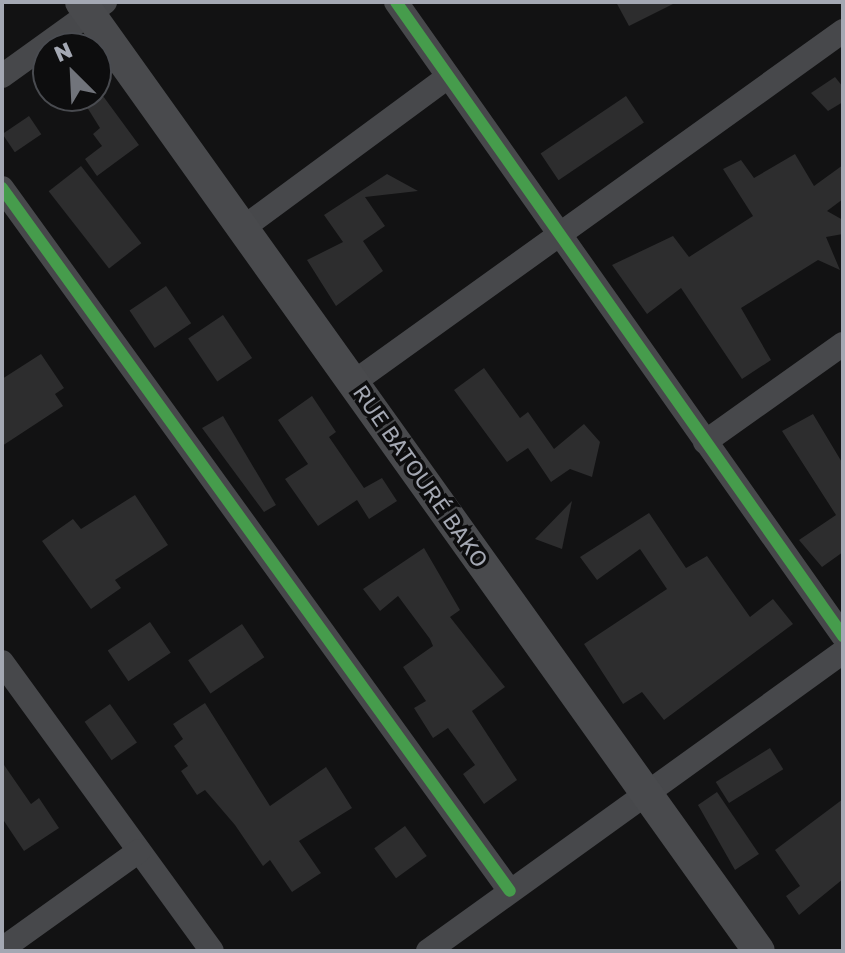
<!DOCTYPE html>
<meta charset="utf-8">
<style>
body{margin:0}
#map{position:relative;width:845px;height:953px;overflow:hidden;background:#121213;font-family:"Golos Text",sans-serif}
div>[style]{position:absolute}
.building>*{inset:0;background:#2d2d2e;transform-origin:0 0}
.minor>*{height:24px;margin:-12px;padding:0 12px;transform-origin:12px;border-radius:12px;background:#47484b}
.major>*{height:32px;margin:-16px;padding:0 16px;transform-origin:16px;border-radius:16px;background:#494a4d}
.cycleway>*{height:12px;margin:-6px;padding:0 6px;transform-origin:6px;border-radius:6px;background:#469c4c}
span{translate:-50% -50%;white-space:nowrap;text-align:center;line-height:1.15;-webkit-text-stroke:7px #0d0d0e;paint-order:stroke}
.street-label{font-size:22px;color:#a4a8b3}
.frame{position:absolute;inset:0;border:4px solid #a4a8b3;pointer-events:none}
.north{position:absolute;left:32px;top:32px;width:80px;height:80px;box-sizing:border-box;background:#0d0d0e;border:2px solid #494b50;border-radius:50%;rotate:336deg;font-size:22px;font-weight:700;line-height:32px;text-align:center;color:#a4a8b3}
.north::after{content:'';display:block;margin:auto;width:28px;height:36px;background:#71747b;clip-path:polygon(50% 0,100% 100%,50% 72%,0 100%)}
</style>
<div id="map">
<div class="building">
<div style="clip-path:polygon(616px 2px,677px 2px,629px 26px)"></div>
<div style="clip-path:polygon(835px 77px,843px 87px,843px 102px,828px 111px,811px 93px)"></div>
<div style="clip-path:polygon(80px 96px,103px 96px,139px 145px,97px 176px,85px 159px,102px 146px,93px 134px,100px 128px)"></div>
<div style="left:626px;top:96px;width:32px;height:103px;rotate:56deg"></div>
<div style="left:29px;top:116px;width:22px;height:32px;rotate:56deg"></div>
<div style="clip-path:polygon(795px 154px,814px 186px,843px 165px,843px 199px,827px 211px,843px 220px,843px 234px,826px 237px,840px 270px,818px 260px,741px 308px,771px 360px,742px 379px,681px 288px,647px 314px,612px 265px,673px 236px,689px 257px,753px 216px,723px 169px,741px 160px,754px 178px)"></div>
<div style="left:81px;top:166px;width:98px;height:41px;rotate:52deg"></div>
<div style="clip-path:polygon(387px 174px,418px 191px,365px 197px,385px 226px,363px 241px,383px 271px,336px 306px,307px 260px,343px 242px,324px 215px)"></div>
<div style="left:166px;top:286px;width:45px;height:44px;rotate:56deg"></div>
<div style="left:223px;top:315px;width:52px;height:42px;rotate:56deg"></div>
<div style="clip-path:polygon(41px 354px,64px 388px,55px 394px,63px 406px,2px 446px,2px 379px)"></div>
<div style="clip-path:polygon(484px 368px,520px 418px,528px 412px,554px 449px,584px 424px,600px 442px,592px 477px,570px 469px,551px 482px,528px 448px,507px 462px,454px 390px)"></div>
<div style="clip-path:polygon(312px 396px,336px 432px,329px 437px,364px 488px,382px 478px,397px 501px,369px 519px,357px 500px,318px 526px,285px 479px,308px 464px,278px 420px)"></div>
<div style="clip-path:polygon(813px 414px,843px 464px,843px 552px,822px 567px,799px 540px,836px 515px,782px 431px)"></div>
<div style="clip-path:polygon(223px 416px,276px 505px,264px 512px,202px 428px)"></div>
<div style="clip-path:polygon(135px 495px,168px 545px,115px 580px,121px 588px,91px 609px,42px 541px,73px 519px,81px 529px)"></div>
<div style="clip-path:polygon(572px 501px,562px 549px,535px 539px)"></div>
<div style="clip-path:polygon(649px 513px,686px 568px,707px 556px,750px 617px,773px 599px,793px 624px,664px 720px,642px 692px,623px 704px,584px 644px,667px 589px,640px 549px,597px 580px,580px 557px)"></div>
<div style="clip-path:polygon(424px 548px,460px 610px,450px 617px,505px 687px,472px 711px,517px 780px,484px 804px,463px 774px,475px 765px,448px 728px,433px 738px,414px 708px,426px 701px,403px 667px,433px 646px,430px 639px,398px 596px,380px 611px,363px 589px)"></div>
<div style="left:150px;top:622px;width:37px;height:51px;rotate:56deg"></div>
<div style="left:242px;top:624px;width:40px;height:65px;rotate:56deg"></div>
<div style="clip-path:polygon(205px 703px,270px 806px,326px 767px,352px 808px,299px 841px,321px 873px,292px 892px,270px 860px,263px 866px,235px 825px,205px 790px,197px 795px,181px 771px,188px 766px,174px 746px,183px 739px,173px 724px)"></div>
<div style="left:110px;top:704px;width:47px;height:31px;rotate:55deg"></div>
<div style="left:770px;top:748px;width:25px;height:64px;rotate:58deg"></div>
<div style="clip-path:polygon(2px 762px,31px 804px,39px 798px,59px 828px,24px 851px,2px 818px)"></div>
<div style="clip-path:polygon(717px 792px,759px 854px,735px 870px,698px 805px)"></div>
<div style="clip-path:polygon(843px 799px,843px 879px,799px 915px,786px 896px,800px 886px,775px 850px)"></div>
<div style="left:405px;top:826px;width:37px;height:38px;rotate:54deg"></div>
</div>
<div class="minor">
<div style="left:396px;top:2px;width:776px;rotate:54.81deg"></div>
<div style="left:2px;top:76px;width:127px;rotate:-35.7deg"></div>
<div style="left:2px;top:188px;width:867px;rotate:54.15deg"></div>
<div style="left:243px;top:228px;width:255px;rotate:-36.4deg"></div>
<div style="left:354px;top:382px;width:602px;rotate:-35.67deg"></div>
<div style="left:705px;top:442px;width:169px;rotate:-35.4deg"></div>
<div style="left:2px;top:662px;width:357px;rotate:54deg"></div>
<div style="left:2px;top:949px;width:168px;rotate:-35.6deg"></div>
<div style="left:428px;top:951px;width:511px;rotate:-35.77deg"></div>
</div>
<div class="major">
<div style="left:81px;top:2px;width:1166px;rotate:54.46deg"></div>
</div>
<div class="cycleway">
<div style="left:396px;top:2px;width:776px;rotate:54.81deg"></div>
<div style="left:2px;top:188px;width:867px;rotate:54.15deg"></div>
</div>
<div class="street-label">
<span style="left:421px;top:476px;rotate:55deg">RUE BATOURÉ BAKO</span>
</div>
<div class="frame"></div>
<div class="north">N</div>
</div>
